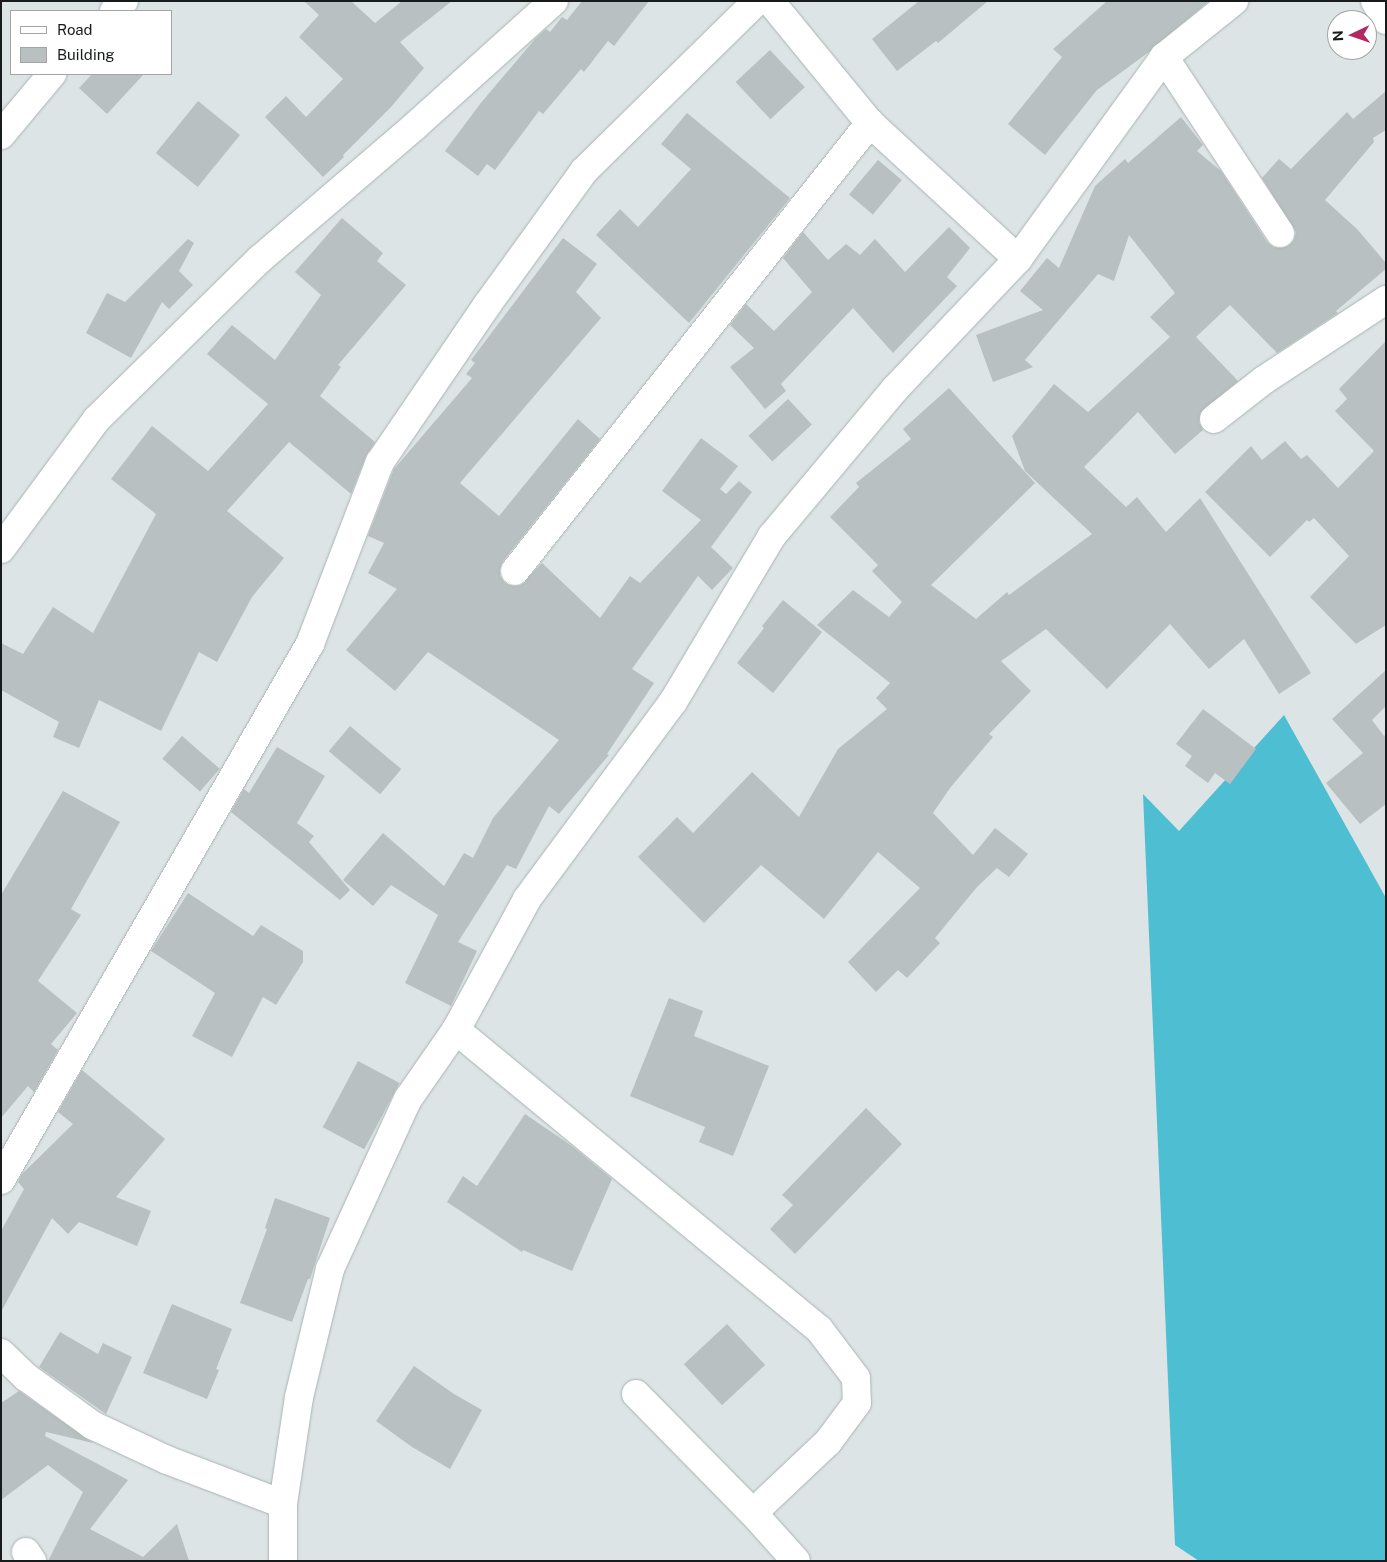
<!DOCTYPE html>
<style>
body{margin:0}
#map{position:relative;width:1387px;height:1562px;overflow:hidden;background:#dce4e6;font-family:"Public Sans",sans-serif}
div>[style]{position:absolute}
.forest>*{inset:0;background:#4ebfd3}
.building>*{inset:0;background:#b8c0c2;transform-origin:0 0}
.roads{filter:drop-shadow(0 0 1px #aab2b3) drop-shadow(0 0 1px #aab2b3)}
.minor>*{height:28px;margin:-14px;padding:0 14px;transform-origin:14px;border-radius:14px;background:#fff}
span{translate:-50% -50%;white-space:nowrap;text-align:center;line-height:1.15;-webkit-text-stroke:4px #fff;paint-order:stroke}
.frame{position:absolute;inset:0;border:2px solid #181b1c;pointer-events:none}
.legend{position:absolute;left:10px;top:10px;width:162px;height:65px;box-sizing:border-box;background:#fff;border:1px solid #a3a4a4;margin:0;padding:6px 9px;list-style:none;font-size:15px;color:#181b1c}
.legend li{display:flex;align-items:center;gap:10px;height:25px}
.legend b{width:25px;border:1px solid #a3a4a4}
.north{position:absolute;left:1327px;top:10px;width:50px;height:50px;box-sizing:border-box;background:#fff;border:1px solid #a3a4a4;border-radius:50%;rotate:267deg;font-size:14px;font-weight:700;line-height:20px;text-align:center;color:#181b1c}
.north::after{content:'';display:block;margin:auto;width:18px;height:22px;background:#b32862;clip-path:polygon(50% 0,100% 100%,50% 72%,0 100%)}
</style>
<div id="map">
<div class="forest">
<div style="clip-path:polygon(1284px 715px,1386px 898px,1386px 1561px,1199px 1561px,1175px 1545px,1143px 794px,1179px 831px)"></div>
</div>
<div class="building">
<div style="clip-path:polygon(304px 1px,351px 1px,375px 23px,402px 1px,452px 1px,400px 42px,424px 68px,391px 107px,343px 155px,344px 157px,323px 177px,265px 117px,286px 96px,306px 117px,343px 79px,299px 37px,319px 15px)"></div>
<div style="clip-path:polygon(582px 1px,649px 1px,614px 46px,608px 41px,584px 72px,581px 69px,543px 114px,539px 111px,495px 170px,487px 164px,478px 176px,445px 151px,480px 104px,535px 39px,546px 29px,550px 32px,562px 17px,567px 20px)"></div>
<div style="clip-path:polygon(919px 1px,988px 1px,938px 43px,936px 41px,897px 71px,872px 39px)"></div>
<div style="clip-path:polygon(1107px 1px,1209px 1px,1149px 52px,1097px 90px,1045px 155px,1008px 124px,1062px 57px,1053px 49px)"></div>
<div style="left:770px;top:50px;width:51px;height:47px;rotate:47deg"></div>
<div style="clip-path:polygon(92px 74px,144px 74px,107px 114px,79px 88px)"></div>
<div style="clip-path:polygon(1386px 91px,1386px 130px,1373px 138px,1374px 142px,1325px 200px,1357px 229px,1386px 263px,1386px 269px,1336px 311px,1338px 313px,1277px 353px,1230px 305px,1196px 337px,1238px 381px,1200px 413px,1199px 422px,1203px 430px,1175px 454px,1138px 412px,1084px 467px,1126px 507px,1137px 497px,1166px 532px,1200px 498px,1311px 673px,1279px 694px,1244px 639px,1209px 669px,1170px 624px,1107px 689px,1046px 629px,1001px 661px,1031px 691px,989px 734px,993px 737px,950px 788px,933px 813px,973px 855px,995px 828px,1028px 854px,1009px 877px,997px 868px,977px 887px,935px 938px,940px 943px,907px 978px,898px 970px,876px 992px,848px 962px,920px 888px,878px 852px,824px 919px,761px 865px,704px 923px,638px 857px,677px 817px,693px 833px,752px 772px,799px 817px,838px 749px,887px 709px,876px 698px,890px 683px,817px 625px,853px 590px,889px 617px,902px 602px,872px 571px,878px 565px,830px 517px,859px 487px,856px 483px,911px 439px,903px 429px,949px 388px,1035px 483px,931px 585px,976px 619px,1007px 592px,1009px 595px,1092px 534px,1025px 471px,1012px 436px,1054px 384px,1088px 412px,1170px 337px,1150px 317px,1175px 293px,1129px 235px,1114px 281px,1098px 274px,1025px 360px,1033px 367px,993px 382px,976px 335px,1043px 310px,1020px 291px,1047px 258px,1059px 268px,1095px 186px,1125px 159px,1128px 163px,1181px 117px,1203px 145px,1197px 151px,1221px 171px,1267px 242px,1273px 247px,1281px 248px,1288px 246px,1294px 240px,1296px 232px,1262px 178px,1279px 159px,1291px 169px,1347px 112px,1353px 119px)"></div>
<div style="left:198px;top:101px;width:54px;height:67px;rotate:39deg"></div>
<div style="clip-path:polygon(687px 113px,790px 198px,689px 323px,596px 235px,620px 209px,638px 227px,691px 169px,661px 144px)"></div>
<div style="left:878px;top:160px;width:31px;height:45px;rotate:40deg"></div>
<div style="clip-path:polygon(342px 218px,383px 253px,377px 261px,406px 285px,338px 365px,341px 367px,320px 396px,375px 442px,366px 456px,351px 494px,289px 442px,227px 511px,284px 558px,252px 597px,217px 662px,199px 652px,161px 731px,99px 700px,79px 748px,53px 737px,59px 722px,1px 690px,1px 643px,23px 654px,53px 607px,93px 633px,156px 514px,111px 479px,152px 426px,208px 471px,268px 404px,207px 354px,232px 325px,275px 360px,321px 295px,295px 272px)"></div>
<div style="clip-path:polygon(949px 227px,970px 248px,947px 277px,957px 286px,893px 353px,853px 308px,781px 384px,786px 391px,765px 409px,730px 367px,754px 348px,730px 325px,746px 304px,774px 331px,812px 292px,783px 258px,803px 232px,828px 260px,846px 244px,860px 255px,875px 239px,905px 272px)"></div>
<div style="clip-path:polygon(563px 238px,597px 264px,576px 292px,601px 318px,460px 483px,499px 516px,578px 419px,600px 439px,503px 561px,500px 569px,500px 576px,505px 583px,512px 586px,521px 585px,542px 563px,600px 618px,630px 576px,640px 583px,701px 520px,662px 491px,701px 438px,738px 466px,720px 489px,726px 494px,739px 481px,752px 492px,711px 547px,733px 568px,712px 590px,698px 576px,632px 669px,654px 683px,607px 754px,609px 755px,559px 814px,549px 806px,516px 869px,507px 865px,458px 942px,477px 951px,451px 1006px,405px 983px,438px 915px,391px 885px,373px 906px,343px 880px,383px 833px,444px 886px,464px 853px,473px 858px,493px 818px,559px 740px,428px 652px,395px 691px,346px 650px,397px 589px,368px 573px,384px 543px,368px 536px,394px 469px,472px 378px,466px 374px,475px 363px,471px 360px)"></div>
<div style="clip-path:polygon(188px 239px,194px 243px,179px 271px,193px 285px,169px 309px,162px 302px,131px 358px,86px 333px,107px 293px,125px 302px)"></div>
<div style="clip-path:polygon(1386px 341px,1386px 625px,1356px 644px,1310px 597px,1349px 556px,1314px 518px,1309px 522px,1307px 520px,1270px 557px,1205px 492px,1251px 446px,1262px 460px,1285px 441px,1301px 459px,1307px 455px,1338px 488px,1374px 451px,1335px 411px,1347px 399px,1339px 389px)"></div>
<div style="left:788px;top:399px;width:35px;height:54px;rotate:47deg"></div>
<div style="clip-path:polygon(783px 600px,822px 632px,773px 693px,737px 663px,764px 628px,762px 626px)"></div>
<div style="clip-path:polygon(1386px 670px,1386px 706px,1372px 720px,1384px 736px,1386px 734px,1386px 804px,1360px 824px,1326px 783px,1363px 753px,1332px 719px)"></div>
<div style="clip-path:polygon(1203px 709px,1256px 749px,1230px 784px,1215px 773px,1208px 783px,1185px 766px,1192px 756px,1176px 744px)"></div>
<div style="left:350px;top:726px;width:67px;height:33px;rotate:40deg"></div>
<div style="left:182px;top:736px;width:50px;height:30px;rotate:41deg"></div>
<div style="clip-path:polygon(277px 747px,325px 776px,297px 823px,314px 836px,309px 842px,350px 890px,340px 900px,231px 812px,244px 789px,249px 793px)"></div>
<div style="clip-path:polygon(63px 791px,120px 822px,71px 909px,81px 915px,38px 981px,77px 1013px,51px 1044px,58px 1050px,34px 1092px,28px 1086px,1px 1118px,1px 895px)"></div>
<div style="clip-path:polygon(188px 893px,253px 936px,261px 925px,303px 951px,303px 962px,276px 1005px,263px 997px,232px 1057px,192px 1036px,215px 993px,151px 951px)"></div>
<div style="clip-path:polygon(669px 998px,703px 1011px,694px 1036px,769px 1066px,733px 1156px,699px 1142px,705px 1127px,630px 1096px)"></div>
<div style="left:358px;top:1061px;width:47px;height:75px;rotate:28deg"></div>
<div style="clip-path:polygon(82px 1070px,165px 1139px,116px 1197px,151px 1211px,137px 1246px,79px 1222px,68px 1234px,52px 1218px,1px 1312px,1px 1231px,24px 1189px,18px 1182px,22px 1174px,73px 1124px,58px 1112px)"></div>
<div style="clip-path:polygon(866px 1108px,902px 1144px,795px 1254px,770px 1229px,793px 1205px,782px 1195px)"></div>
<div style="clip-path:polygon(525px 1114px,572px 1146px,612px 1179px,572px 1271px,523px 1250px,522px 1252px,447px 1202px,463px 1176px,477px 1186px)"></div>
<div style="clip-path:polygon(275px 1198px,330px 1218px,310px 1279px,308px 1279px,292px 1322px,240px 1303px,267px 1229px,265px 1228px)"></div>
<div style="clip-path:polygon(172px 1304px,232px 1329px,216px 1369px,219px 1370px,207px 1399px,143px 1373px)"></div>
<div style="left:727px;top:1324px;width:56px;height:59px;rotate:47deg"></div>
<div style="clip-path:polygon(60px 1332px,98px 1354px,103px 1343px,132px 1357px,106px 1414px,39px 1367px)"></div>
<div style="clip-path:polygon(414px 1366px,454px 1394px,482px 1410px,450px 1469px,412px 1447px,376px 1421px)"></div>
<div style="clip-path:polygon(19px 1391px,93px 1443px,46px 1432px,45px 1436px,128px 1480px,90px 1529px,143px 1557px,177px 1524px,189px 1561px,48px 1561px,83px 1492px,48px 1465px,1px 1500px,1px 1403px)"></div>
</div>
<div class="roads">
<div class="minor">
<div style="left:770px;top:1px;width:158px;rotate:50.7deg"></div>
<div style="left:870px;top:123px;width:201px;rotate:42.6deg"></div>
<div style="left:1375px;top:1px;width:22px;rotate:60deg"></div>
<div style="left:114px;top:11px;width:14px;rotate:-45deg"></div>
<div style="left:1164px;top:57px;width:211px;rotate:56.6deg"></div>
<div style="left:1px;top:135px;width:80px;rotate:-50.1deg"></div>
<div style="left:1214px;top:419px;width:63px;rotate:-38deg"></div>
<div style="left:1264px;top:380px;width:146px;rotate:-33.3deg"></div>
<div style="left:1px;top:549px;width:160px;rotate:-53.6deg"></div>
<div style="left:96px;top:420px;width:230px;rotate:-44.5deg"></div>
<div style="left:260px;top:259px;width:204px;rotate:-40.6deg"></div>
<div style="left:415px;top:126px;width:187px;rotate:-42deg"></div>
<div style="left:515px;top:571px;width:572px;rotate:-51.61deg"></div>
<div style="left:456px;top:1030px;width:470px;rotate:39.5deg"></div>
<div style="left:819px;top:1329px;width:61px;rotate:52.9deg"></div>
<div style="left:856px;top:1378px;width:25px;rotate:88deg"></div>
<div style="left:857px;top:1403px;width:49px;rotate:126.6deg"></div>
<div style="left:828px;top:1442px;width:103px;rotate:136.6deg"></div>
<div style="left:1px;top:1180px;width:619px;rotate:-60.04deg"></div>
<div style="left:310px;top:644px;width:195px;rotate:-69deg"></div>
<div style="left:380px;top:462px;width:190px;rotate:-55.7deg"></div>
<div style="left:487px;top:305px;width:165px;rotate:-54.1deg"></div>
<div style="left:584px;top:171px;width:243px;rotate:-44.5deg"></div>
<div style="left:1px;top:1353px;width:35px;rotate:44deg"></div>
<div style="left:26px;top:1377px;width:82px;rotate:36deg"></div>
<div style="left:92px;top:1425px;width:83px;rotate:25deg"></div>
<div style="left:167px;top:1460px;width:124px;rotate:20.8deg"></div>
<div style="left:636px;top:1394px;width:167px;rotate:45.5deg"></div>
<div style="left:753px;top:1513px;width:64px;rotate:48.1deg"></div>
<div style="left:26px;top:1552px;width:11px;rotate:56deg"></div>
<div style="left:283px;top:1561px;width:57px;rotate:-90deg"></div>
<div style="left:283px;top:1504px;width:108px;rotate:-81.5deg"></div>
<div style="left:299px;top:1397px;width:132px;rotate:-76.4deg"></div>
<div style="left:330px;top:1269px;width:187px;rotate:-65.4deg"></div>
<div style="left:408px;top:1099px;width:84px;rotate:-55.2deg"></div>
<div style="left:456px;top:1030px;width:149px;rotate:-61.5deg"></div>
<div style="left:527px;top:899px;width:245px;rotate:-53.5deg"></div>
<div style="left:673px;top:702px;width:193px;rotate:-59.2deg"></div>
<div style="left:772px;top:536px;width:192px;rotate:-50.1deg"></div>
<div style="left:895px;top:389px;width:179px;rotate:-46.6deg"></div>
<div style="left:1018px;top:259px;width:249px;rotate:-54.1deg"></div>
<div style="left:1164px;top:57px;width:90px;rotate:-38.7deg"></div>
</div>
</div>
<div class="frame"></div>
<ul class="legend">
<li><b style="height:6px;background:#fff"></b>Road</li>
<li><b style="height:14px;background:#b8c0c2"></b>Building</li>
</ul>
<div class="north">N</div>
</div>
